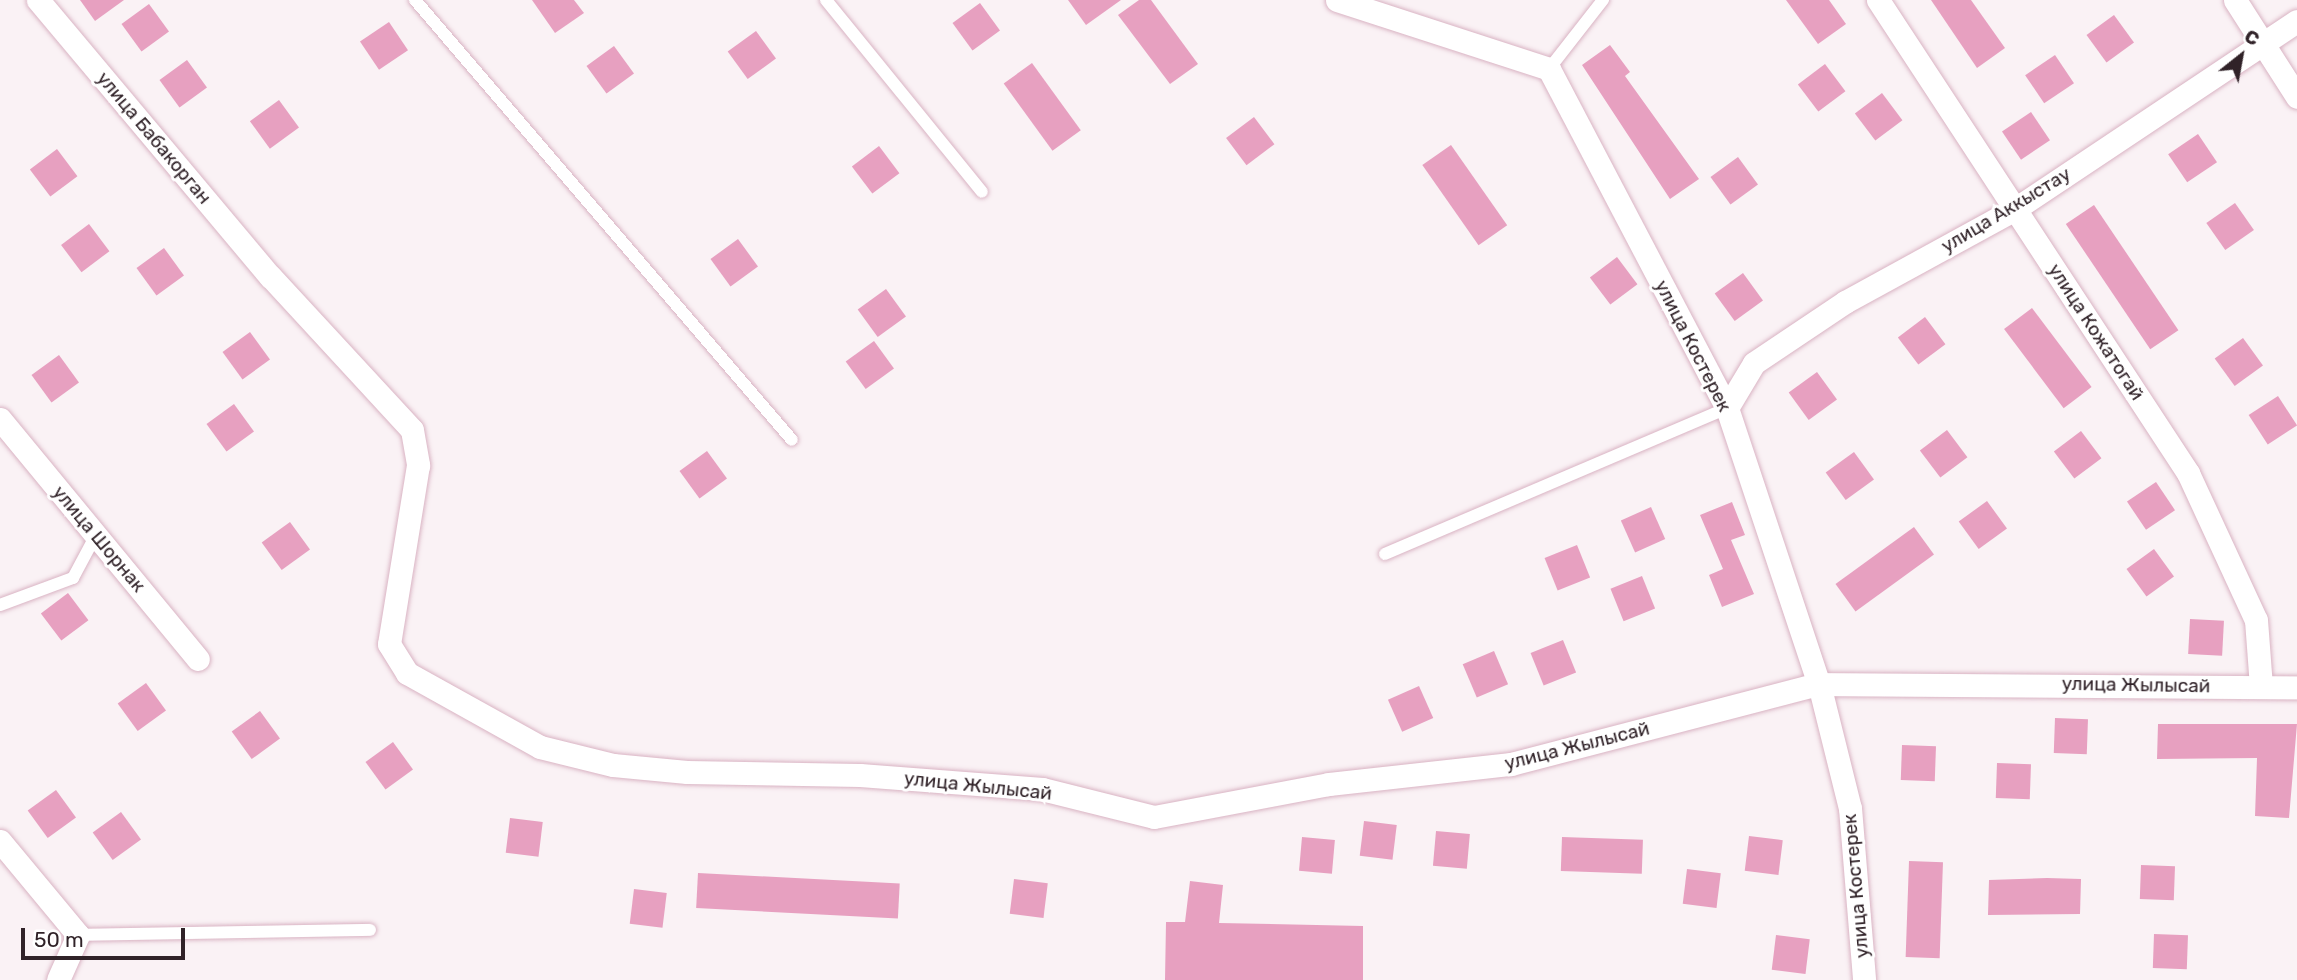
<!DOCTYPE html>
<meta charset="utf-8">
<style>
body{margin:0}
#map{position:relative;width:2297px;height:980px;overflow:hidden;background:#faf2f5;font-family:Rubik,sans-serif}
div>[style]{position:absolute}
.building>*{inset:0;background:#e7a0c0;transform-origin:0 0}
.roads{filter:drop-shadow(0 0 2px #d9b3c3) drop-shadow(0 0 2px #d9b3c3)}
.service>*{height:12px;margin:-6px;padding:0 6px;transform-origin:6px;border-radius:6px;background:#fff}
.minor>*{height:23px;margin:-11.5px;padding:0 11.5px;transform-origin:11.5px;border-radius:11.5px;background:#fff}
span{translate:-50% -50%;white-space:nowrap;text-align:center;line-height:1.15;-webkit-text-stroke:6px #fff;paint-order:stroke}
.street-label{font-size:19px;color:#302228}
.north{position:absolute;left:2206px;top:21px;width:70px;height:70px;-webkit-text-stroke:5px #fff;paint-order:stroke;rotate:31deg;font-size:19px;font-weight:700;line-height:28px;text-align:center;color:#302228}
.north::after{content:'';display:block;margin:auto;width:24px;height:32px;background:#302228;clip-path:polygon(50% 0,100% 100%,50% 72%,0 100%)}
.scale{position:absolute;left:21px;top:928px;width:164px;height:32px;box-sizing:border-box;border:4px solid #302228;border-top:0;padding-left:9px;font-size:21px;line-height:24px;white-space:nowrap;color:#302228;-webkit-text-stroke:5px #fff;paint-order:stroke}
</style>
<div id="map">
<div class="building">
<div style="clip-path:polygon(80px 0,124px 0,95px 21px)"></div>
<div style="clip-path:polygon(532px 0,574px 0,584px 13px,555px 33px)"></div>
<div style="clip-path:polygon(1068px 0,1121px 0,1086px 25px)"></div>
<div style="clip-path:polygon(1139px 0,1151px 0,1198px 64px,1170px 84px,1118px 15px)"></div>
<div style="clip-path:polygon(1786px 0,1829px 0,1846px 24px,1818px 44px)"></div>
<div style="clip-path:polygon(1931px 0,1971px 0,2005px 48px,1977px 68px)"></div>
<div style="left:980px;top:3px;width:34px;height:34px;rotate:54deg"></div>
<div style="left:149px;top:4px;width:34px;height:34px;rotate:54deg"></div>
<div style="left:2114px;top:15px;width:34px;height:34px;rotate:54deg"></div>
<div style="left:389px;top:22px;width:34px;height:35px;rotate:56deg"></div>
<div style="left:756px;top:31px;width:34px;height:35px;rotate:54deg"></div>
<div style="clip-path:polygon(1610px 45px,1630px 72px,1625px 76px,1699px 179px,1670px 199px,1582px 65px)"></div>
<div style="left:614px;top:46px;width:34px;height:34px;rotate:54deg"></div>
<div style="left:2055px;top:55px;width:34px;height:36px;rotate:56deg"></div>
<div style="left:187px;top:60px;width:34px;height:34px;rotate:54deg"></div>
<div style="left:1032px;top:63px;width:83px;height:35px;rotate:54deg"></div>
<div style="left:1825px;top:64px;width:34px;height:34px;rotate:53deg"></div>
<div style="left:1882px;top:93px;width:34px;height:34px;rotate:53deg"></div>
<div style="left:279px;top:100px;width:34px;height:36px;rotate:54deg"></div>
<div style="left:2031px;top:112px;width:34px;height:35px;rotate:56deg"></div>
<div style="left:1254px;top:117px;width:34px;height:35px;rotate:53deg"></div>
<div style="left:2198px;top:134px;width:34px;height:36px;rotate:56deg"></div>
<div style="left:1451px;top:145px;width:98px;height:35px;rotate:55deg"></div>
<div style="left:879px;top:146px;width:34px;height:34px;rotate:53deg"></div>
<div style="left:57px;top:149px;width:34px;height:34px;rotate:53deg"></div>
<div style="left:1738px;top:157px;width:34px;height:34px;rotate:54deg"></div>
<div style="left:2235px;top:203px;width:33px;height:35px;rotate:55deg"></div>
<div style="left:2094px;top:205px;width:151px;height:34px;rotate:56deg"></div>
<div style="left:89px;top:224px;width:34px;height:35px;rotate:53deg"></div>
<div style="left:738px;top:239px;width:34px;height:34px;rotate:54deg"></div>
<div style="left:164px;top:248px;width:34px;height:34px;rotate:54deg"></div>
<div style="left:1617px;top:257px;width:34px;height:34px;rotate:53deg"></div>
<div style="left:1743px;top:273px;width:34px;height:35px;rotate:54deg"></div>
<div style="left:886px;top:289px;width:34px;height:35px;rotate:54deg"></div>
<div style="left:2032px;top:308px;width:99px;height:35px;rotate:53deg"></div>
<div style="left:1925px;top:317px;width:34px;height:34px;rotate:53deg"></div>
<div style="left:250px;top:332px;width:34px;height:34px;rotate:54deg"></div>
<div style="left:2243px;top:338px;width:34px;height:35px;rotate:54deg"></div>
<div style="left:874px;top:341px;width:34px;height:35px;rotate:54deg"></div>
<div style="left:59px;top:355px;width:34px;height:34px;rotate:54deg"></div>
<div style="left:1817px;top:372px;width:34px;height:35px;rotate:54deg"></div>
<div style="left:2278px;top:396px;width:35px;height:35px;rotate:57deg"></div>
<div style="left:234px;top:404px;width:34px;height:34px;rotate:54deg"></div>
<div style="left:1947px;top:430px;width:34px;height:34px;rotate:53deg"></div>
<div style="left:2081px;top:431px;width:34px;height:34px;rotate:53deg"></div>
<div style="left:707px;top:451px;width:34px;height:34px;rotate:54deg"></div>
<div style="left:1854px;top:452px;width:34px;height:35px;rotate:54deg"></div>
<div style="left:2156px;top:482px;width:34px;height:35px;rotate:56deg"></div>
<div style="left:1987px;top:501px;width:34px;height:35px;rotate:54deg"></div>
<div style="clip-path:polygon(1732px 502px,1745px 535px,1731px 540px,1754px 594px,1722px 607px,1709px 575px,1723px 569px,1700px 515px)"></div>
<div style="left:1651px;top:507px;width:35px;height:33px;rotate:66deg"></div>
<div style="left:290px;top:522px;width:34px;height:35px;rotate:54deg"></div>
<div style="left:1914px;top:527px;width:34px;height:97px;rotate:54deg"></div>
<div style="left:1577px;top:545px;width:35px;height:35px;rotate:68deg"></div>
<div style="left:2154px;top:549px;width:34px;height:34px;rotate:54deg"></div>
<div style="left:1642px;top:576px;width:35px;height:34px;rotate:68deg"></div>
<div style="left:68px;top:593px;width:34px;height:34px;rotate:53deg"></div>
<div style="left:2190px;top:619px;width:34px;height:35px;rotate:3deg"></div>
<div style="left:1563px;top:640px;width:35px;height:35px;rotate:68deg"></div>
<div style="left:1494px;top:651px;width:36px;height:34px;rotate:67deg"></div>
<div style="left:146px;top:683px;width:34px;height:35px;rotate:54deg"></div>
<div style="left:1419px;top:686px;width:35px;height:34px;rotate:66deg"></div>
<div style="left:260px;top:711px;width:34px;height:35px;rotate:54deg"></div>
<div style="left:2055px;top:718px;width:33px;height:35px;rotate:2deg"></div>
<div style="clip-path:polygon(2158px 724px,2297px 724px,2289px 818px,2255px 816px,2257px 758px,2157px 759px)"></div>
<div style="left:393px;top:742px;width:34px;height:34px;rotate:54deg"></div>
<div style="left:1902px;top:745px;width:34px;height:35px;rotate:2deg"></div>
<div style="left:1997px;top:763px;width:34px;height:35px;rotate:2deg"></div>
<div style="left:56px;top:790px;width:34px;height:35px;rotate:54deg"></div>
<div style="left:121px;top:812px;width:34px;height:35px;rotate:54deg"></div>
<div style="left:510px;top:818px;width:33px;height:35px;rotate:7deg"></div>
<div style="left:1364px;top:821px;width:33px;height:35px;rotate:7deg"></div>
<div style="left:1436px;top:831px;width:34px;height:35px;rotate:5deg"></div>
<div style="left:1749px;top:836px;width:34px;height:35px;rotate:7deg"></div>
<div style="left:1302px;top:837px;width:33px;height:34px;rotate:5deg"></div>
<div style="left:1562px;top:837px;width:81px;height:34px;rotate:2deg"></div>
<div style="left:1909px;top:861px;width:34px;height:96px;rotate:2deg"></div>
<div style="left:2141px;top:865px;width:34px;height:34px;rotate:2deg"></div>
<div style="left:1687px;top:869px;width:34px;height:35px;rotate:7deg"></div>
<div style="left:698px;top:873px;width:202px;height:35px;rotate:3deg"></div>
<div style="clip-path:polygon(2047px 878px,2081px 879px,2080px 914px,1988px 915px,1989px 880px)"></div>
<div style="left:1014px;top:879px;width:34px;height:35px;rotate:7deg"></div>
<div style="clip-path:polygon(1190px 881px,1223px 885px,1219px 923px,1363px 926px,1363px 980px,1165px 980px,1166px 922px,1185px 922px)"></div>
<div style="left:634px;top:889px;width:33px;height:35px;rotate:7deg"></div>
<div style="left:2154px;top:934px;width:34px;height:34px;rotate:2deg"></div>
<div style="left:1776px;top:935px;width:34px;height:35px;rotate:7deg"></div>
</div>
<div class="roads">
<div class="service">
<div style="left:415px;top:0;width:579px;rotate:49.41deg"></div>
<div style="left:826px;top:0;width:247px;rotate:50.9deg"></div>
<div style="left:1549px;top:69px;width:88px;rotate:-52deg"></div>
<div style="left:1385px;top:554px;width:372px;rotate:-23.1deg"></div>
<div style="left:0;top:605px;width:78px;rotate:-20.3deg"></div>
<div style="left:73px;top:578px;width:49px;rotate:-61.9deg"></div>
<div style="left:78px;top:935px;width:292px;rotate:-1deg"></div>
</div>
<div class="minor">
<div style="left:38px;top:0;width:361px;rotate:50deg"></div>
<div style="left:270px;top:276px;width:209px;rotate:47.3deg"></div>
<div style="left:412px;top:430px;width:36px;rotate:80deg"></div>
<div style="left:418px;top:465px;width:181px;rotate:99.2deg"></div>
<div style="left:389px;top:644px;width:34px;rotate:58deg"></div>
<div style="left:407px;top:673px;width:152px;rotate:29.1deg"></div>
<div style="left:540px;top:747px;width:75px;rotate:13.9deg"></div>
<div style="left:613px;top:765px;width:74px;rotate:5.4deg"></div>
<div style="left:687px;top:772px;width:173px;rotate:1deg"></div>
<div style="left:860px;top:775px;width:183px;rotate:4.4deg"></div>
<div style="left:1042px;top:789px;width:115px;rotate:14deg"></div>
<div style="left:1154px;top:817px;width:178px;rotate:-10.7deg"></div>
<div style="left:1329px;top:784px;width:183px;rotate:-6.3deg"></div>
<div style="left:1511px;top:764px;width:318px;rotate:-14.6deg"></div>
<div style="left:1819px;top:684px;width:478px;rotate:0.4deg"></div>
<div style="left:1337px;top:0;width:223px;rotate:18deg"></div>
<div style="left:1549px;top:69px;width:383px;rotate:62.3deg"></div>
<div style="left:1727px;top:408px;width:291px;rotate:71.6deg"></div>
<div style="left:1819px;top:684px;width:128px;rotate:76deg"></div>
<div style="left:1850px;top:808px;width:173px;rotate:85.3deg"></div>
<div style="left:1878px;top:0;width:566px;rotate:56.76deg"></div>
<div style="left:2188px;top:473px;width:162px;rotate:65.2deg"></div>
<div style="left:2256px;top:620px;width:67px;rotate:85.7deg"></div>
<div style="left:2235px;top:0;width:115px;rotate:57.4deg"></div>
<div style="left:1727px;top:408px;width:52px;rotate:-59deg"></div>
<div style="left:1754px;top:363px;width:110px;rotate:-33.8deg"></div>
<div style="left:1845px;top:302px;width:194px;rotate:-28.7deg"></div>
<div style="left:2015px;top:209px;width:339px;rotate:-33.7deg"></div>
<div style="left:0;top:419px;width:311px;rotate:50.5deg"></div>
<div style="left:0;top:841px;width:122px;rotate:50.3deg"></div>
<div style="left:78px;top:935px;width:49px;rotate:114deg"></div>
</div>
</div>
<div class="street-label">
<span style="left:154px;top:138px;rotate:50deg">улица Бабакорган</span>
<span style="left:2006px;top:210px;rotate:-31deg">улица Аккыстау</span>
<span style="left:2096px;top:332px;rotate:57deg">улица Кожатогай</span>
<span style="left:1693px;top:346px;rotate:63deg">улица Костерек</span>
<span style="left:99px;top:539px;rotate:50deg">улица Шорнак</span>
<span style="left:2136px;top:685px;rotate:1deg">улица Жылысай</span>
<span style="left:1577px;top:746px;rotate:-14deg">улица Жылысай</span>
<span style="left:978px;top:786px;rotate:6deg">улица Жылысай</span>
<span style="left:1856px;top:886px;rotate:-95deg">улица Костерек</span>
</div>
<div class="north">С</div>
<div class="scale">50 m</div>
</div>
